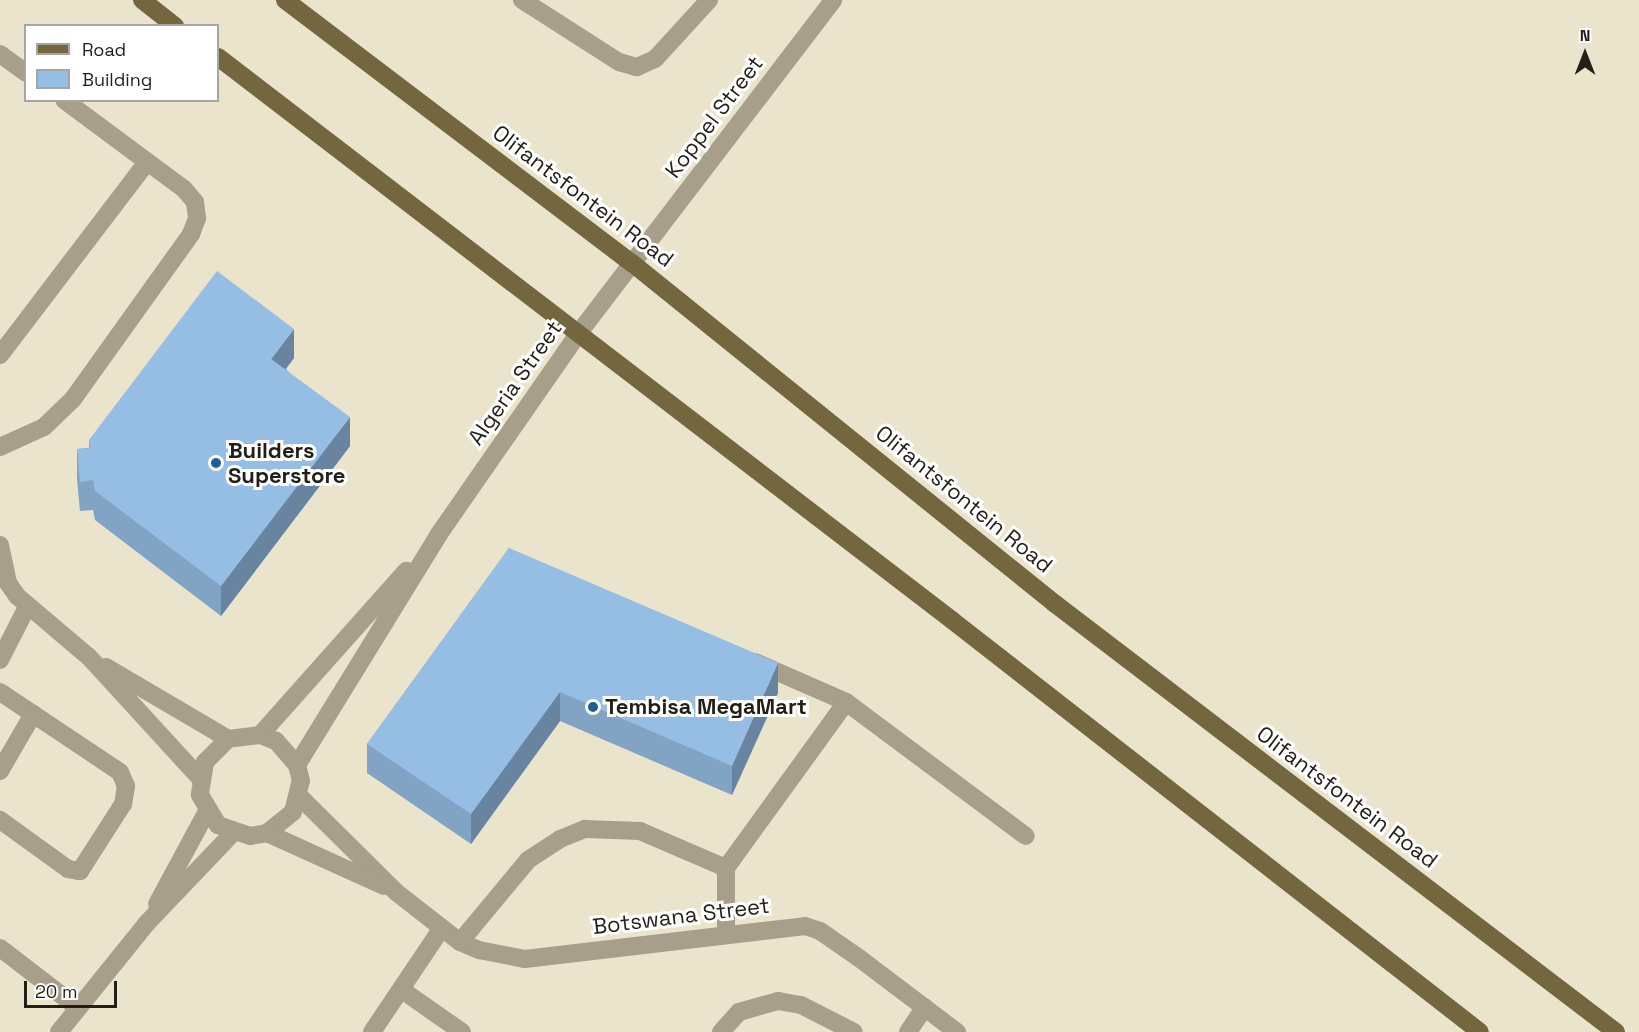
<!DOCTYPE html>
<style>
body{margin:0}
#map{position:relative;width:1639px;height:1032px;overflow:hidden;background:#ebe4cd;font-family:"Space Grotesk",sans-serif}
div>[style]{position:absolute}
.minor>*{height:18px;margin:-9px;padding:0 9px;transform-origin:9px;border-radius:9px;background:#a79f8a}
.major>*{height:18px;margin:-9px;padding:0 9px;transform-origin:9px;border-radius:9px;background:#74663e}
.wall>*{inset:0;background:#81a3c4}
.shaded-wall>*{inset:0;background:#6984a0}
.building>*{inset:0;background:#96bde4}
.dots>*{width:16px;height:16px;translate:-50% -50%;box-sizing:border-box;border:3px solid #fff;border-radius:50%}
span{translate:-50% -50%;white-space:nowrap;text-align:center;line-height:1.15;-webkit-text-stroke:6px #fff;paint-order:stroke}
.street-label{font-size:22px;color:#221f17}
.poi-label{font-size:22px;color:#221f17;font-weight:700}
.left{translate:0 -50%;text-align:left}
.legend{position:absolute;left:24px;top:24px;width:195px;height:78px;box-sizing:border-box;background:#fff;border:2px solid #a7a5a2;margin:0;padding:8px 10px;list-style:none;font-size:18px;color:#221f17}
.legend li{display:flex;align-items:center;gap:12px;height:30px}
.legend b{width:30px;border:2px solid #a7a5a2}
.north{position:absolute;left:1555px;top:24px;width:60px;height:60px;-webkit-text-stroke:4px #fff;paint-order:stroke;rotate:0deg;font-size:16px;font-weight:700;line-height:24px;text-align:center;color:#221f17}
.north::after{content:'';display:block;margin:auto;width:21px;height:27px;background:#221f17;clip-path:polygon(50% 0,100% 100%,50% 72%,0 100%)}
.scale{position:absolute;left:24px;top:981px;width:93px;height:27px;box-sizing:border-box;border:3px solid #221f17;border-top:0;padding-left:8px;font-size:18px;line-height:21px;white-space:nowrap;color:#221f17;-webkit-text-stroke:4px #fff;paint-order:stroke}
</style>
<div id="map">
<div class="minor">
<div style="left:522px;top:0;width:115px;rotate:32.6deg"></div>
<div style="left:619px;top:62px;width:19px;rotate:16deg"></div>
<div style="left:637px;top:67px;width:20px;rotate:-24deg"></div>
<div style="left:655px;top:59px;width:80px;rotate:-47.5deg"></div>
<div style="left:0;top:54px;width:32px;rotate:36deg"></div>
<div style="left:0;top:355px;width:243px;rotate:-52.7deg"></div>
<div style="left:0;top:447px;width:48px;rotate:-24.4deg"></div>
<div style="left:44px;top:427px;width:40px;rotate:-44deg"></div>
<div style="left:73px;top:399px;width:203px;rotate:-54.4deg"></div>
<div style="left:191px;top:234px;width:17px;rotate:-69deg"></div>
<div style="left:197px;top:218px;width:16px;rotate:-97deg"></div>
<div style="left:195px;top:202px;width:17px;rotate:-130deg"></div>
<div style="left:184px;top:189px;width:149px;rotate:-143.4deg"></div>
<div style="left:0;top:545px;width:39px;rotate:78deg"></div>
<div style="left:8px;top:583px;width:16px;rotate:55deg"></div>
<div style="left:17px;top:596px;width:94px;rotate:40.3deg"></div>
<div style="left:89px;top:657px;width:164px;rotate:47.5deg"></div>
<div style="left:0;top:660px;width:59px;rotate:-63deg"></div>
<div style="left:755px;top:662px;width:99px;rotate:23.7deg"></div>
<div style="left:846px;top:702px;width:224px;rotate:36.7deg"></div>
<div style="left:106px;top:667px;width:142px;rotate:30.5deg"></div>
<div style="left:0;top:692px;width:144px;rotate:33.7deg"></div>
<div style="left:120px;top:772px;width:15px;rotate:67deg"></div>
<div style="left:126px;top:786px;width:18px;rotate:99deg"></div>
<div style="left:123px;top:804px;width:80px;rotate:122.7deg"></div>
<div style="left:80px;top:871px;width:12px;rotate:-171deg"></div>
<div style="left:68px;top:869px;width:84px;rotate:-144.2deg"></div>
<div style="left:260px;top:735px;width:220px;rotate:-48.3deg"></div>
<div style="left:297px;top:765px;width:32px;rotate:-131deg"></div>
<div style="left:276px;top:741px;width:17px;rotate:-159deg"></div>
<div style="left:260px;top:735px;width:32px;rotate:173deg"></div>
<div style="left:228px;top:739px;width:33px;rotate:135deg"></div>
<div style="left:205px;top:762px;width:33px;rotate:99deg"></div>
<div style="left:200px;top:795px;width:35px;rotate:59deg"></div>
<div style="left:218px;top:825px;width:34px;rotate:19deg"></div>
<div style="left:250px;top:836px;width:17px;rotate:-10deg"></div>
<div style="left:267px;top:833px;width:33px;rotate:-39deg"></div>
<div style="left:293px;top:812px;width:32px;rotate:-76deg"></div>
<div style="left:301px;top:781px;width:16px;rotate:-104deg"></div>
<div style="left:297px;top:765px;width:271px;rotate:-58.4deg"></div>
<div style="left:439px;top:534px;width:244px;rotate:-55.2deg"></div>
<div style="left:578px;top:334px;width:420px;rotate:-52.6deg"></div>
<div style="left:0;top:771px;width:66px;rotate:-59.9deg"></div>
<div style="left:300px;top:797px;width:135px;rotate:44.7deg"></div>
<div style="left:396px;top:892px;width:81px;rotate:38deg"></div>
<div style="left:460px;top:942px;width:21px;rotate:23deg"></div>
<div style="left:479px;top:950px;width:47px;rotate:11.1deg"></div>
<div style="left:525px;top:959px;width:282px;rotate:-6.7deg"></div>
<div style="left:805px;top:926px;width:16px;rotate:18deg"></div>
<div style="left:820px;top:931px;width:47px;rotate:34.7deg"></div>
<div style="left:859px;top:958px;width:123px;rotate:37.1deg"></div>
<div style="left:267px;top:833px;width:128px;rotate:24.4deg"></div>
<div style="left:157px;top:904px;width:106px;rotate:-61.7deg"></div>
<div style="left:726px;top:935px;width:67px;rotate:-90deg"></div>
<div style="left:726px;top:868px;width:205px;rotate:-54.1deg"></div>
<div style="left:460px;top:942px;width:107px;rotate:-50.3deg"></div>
<div style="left:528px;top:860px;width:38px;rotate:-33deg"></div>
<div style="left:560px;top:839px;width:27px;rotate:-22deg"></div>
<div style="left:585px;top:829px;width:55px;rotate:2.1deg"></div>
<div style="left:640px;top:831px;width:94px;rotate:23.3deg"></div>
<div style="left:0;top:948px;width:97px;rotate:37.5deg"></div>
<div style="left:402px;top:990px;width:73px;rotate:35deg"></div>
<div style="left:59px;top:1032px;width:139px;rotate:-51.1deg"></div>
<div style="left:146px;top:924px;width:126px;rotate:-46.3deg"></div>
<div style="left:372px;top:1032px;width:125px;rotate:-56.1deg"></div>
<div style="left:721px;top:1032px;width:27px;rotate:-48deg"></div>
<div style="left:739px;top:1012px;width:41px;rotate:-15.8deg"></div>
<div style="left:778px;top:1001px;width:23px;rotate:10deg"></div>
<div style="left:801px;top:1005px;width:59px;rotate:27deg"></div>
<div style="left:908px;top:1032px;width:30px;rotate:-56deg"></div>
</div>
<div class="major">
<div style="left:142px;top:0;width:42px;rotate:38.2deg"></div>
<div style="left:285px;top:0;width:435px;rotate:37.2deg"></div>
<div style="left:632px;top:263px;width:542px;rotate:38.86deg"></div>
<div style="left:1054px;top:603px;width:707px;rotate:37.36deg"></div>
<div style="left:218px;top:57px;width:926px;rotate:37.5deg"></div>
<div style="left:953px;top:621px;width:668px;rotate:37.95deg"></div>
</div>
<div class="wall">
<div style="clip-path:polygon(294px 358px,286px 369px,350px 446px,221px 616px,95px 520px,93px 510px,80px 511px,77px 479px,77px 449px,89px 448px,89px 440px)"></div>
<div style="clip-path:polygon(509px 548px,778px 693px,732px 795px,560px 721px,471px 844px,367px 773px,367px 744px)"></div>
</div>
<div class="shaded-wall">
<div style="clip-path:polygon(294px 329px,294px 358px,271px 388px,271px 359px)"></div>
<div style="clip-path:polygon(350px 417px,350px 446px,221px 616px,221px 586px)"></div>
<div style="clip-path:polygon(778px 663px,778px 693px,732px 795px,732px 766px)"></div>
<div style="clip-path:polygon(560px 692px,560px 721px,471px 844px,471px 814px)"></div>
</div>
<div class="building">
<div style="clip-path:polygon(217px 271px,294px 329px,271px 359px,350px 417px,221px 586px,95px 491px,93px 480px,80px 482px,77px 449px,90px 448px,89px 440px)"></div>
<div style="clip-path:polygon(509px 548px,778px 663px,732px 766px,560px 692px,471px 814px,367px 744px)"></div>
</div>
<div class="dots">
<div style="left:216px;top:463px;background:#1e5e94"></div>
<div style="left:593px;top:707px;background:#1e5e94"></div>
</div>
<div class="street-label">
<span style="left:714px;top:117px;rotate:-53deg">Koppel Street</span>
<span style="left:583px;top:196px;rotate:37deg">Olifantsfontein Road</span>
<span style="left:515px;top:383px;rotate:-55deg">Algeria Street</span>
<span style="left:964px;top:499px;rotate:39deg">Olifantsfontein Road</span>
<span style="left:1347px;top:797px;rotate:37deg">Olifantsfontein Road</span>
<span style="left:681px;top:916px;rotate:-7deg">Botswana Street</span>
</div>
<div class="poi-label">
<span class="left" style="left:228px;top:463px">Builders<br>Superstore</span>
<span class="left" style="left:605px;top:707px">Tembisa MegaMart</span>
</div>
<ul class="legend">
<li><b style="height:8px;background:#74663e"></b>Road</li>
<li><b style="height:16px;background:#96bde4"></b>Building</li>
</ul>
<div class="north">N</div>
<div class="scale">20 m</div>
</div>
